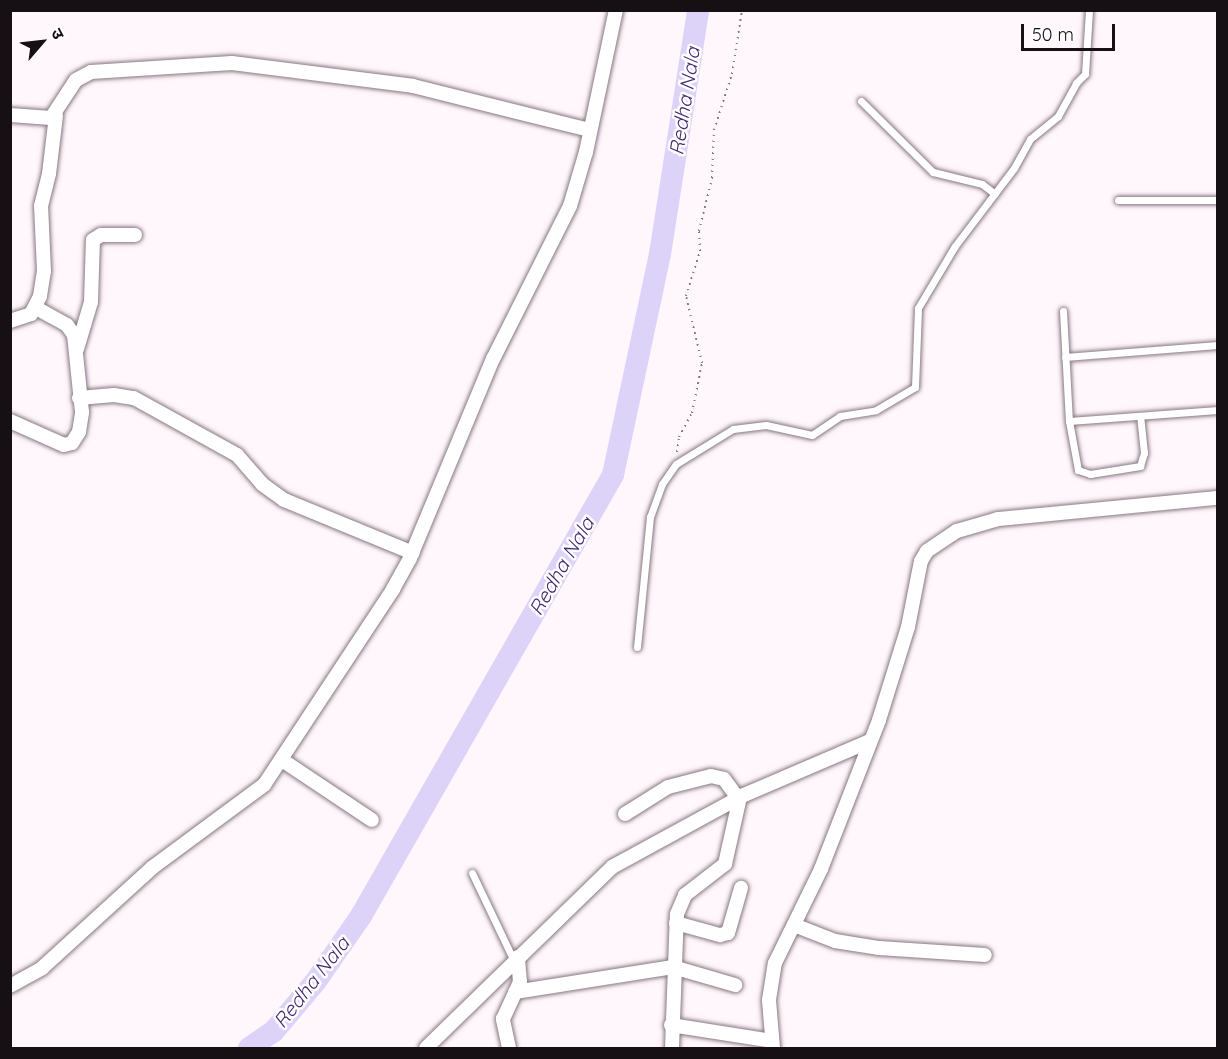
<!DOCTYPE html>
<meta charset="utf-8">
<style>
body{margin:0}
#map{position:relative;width:1228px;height:1059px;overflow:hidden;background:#fff7fc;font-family:Quicksand,"Noto Sans Devanagari",sans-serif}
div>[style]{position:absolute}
.river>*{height:22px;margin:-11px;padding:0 11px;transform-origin:11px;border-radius:11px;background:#ddd3f9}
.path>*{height:2px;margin-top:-1px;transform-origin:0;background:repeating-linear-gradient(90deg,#817b7f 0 1.5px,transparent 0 6px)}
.roads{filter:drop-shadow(0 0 2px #877781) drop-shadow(0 0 2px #877781)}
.lane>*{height:7px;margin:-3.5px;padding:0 3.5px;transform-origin:3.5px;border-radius:3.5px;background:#fff}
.street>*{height:14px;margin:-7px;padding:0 7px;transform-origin:7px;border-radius:7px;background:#fff}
span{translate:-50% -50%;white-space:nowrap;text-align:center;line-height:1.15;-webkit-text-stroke:5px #fff;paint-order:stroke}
.water-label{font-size:20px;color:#432970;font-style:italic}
.frame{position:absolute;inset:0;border:12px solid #161014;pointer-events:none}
.north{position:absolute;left:12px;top:12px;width:60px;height:60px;-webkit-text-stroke:4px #fff;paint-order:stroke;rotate:62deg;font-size:16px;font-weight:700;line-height:24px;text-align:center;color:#161014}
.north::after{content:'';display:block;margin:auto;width:21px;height:27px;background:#161014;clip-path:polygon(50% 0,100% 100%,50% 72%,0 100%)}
.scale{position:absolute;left:1021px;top:24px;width:94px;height:27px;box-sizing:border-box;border:3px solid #161014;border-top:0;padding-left:8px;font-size:18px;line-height:21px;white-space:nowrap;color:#161014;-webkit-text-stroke:4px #fff;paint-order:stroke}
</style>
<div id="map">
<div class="river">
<div style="left:249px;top:1048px;width:30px;rotate:-34deg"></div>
<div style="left:274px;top:1031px;width:65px;rotate:-50deg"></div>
<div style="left:316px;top:981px;width:79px;rotate:-55.3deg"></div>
<div style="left:361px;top:916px;width:508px;rotate:-60.26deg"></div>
<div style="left:613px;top:475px;width:226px;rotate:-78deg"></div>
<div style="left:660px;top:254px;width:247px;rotate:-81.1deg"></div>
</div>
<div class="path">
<div style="left:677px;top:452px;width:15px;rotate:-82deg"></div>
<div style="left:679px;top:437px;width:27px;rotate:-62deg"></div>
<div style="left:692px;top:413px;width:51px;rotate:-78.7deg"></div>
<div style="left:702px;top:363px;width:69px;rotate:-103.4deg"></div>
<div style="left:686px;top:296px;width:47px;rotate:-72.7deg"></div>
<div style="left:700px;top:251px;width:20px;rotate:-93deg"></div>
<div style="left:699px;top:231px;width:55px;rotate:-76.2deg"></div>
<div style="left:712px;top:178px;width:48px;rotate:-87.6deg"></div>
<div style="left:714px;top:130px;width:59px;rotate:-72.2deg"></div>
<div style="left:732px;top:74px;width:65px;rotate:-81.1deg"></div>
</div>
<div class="roads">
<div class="lane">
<div style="left:861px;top:101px;width:101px;rotate:44.6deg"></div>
<div style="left:933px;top:172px;width:50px;rotate:13.8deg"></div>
<div style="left:982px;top:184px;width:16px;rotate:38deg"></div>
<div style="left:1118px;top:200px;width:100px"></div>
<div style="left:1063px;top:311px;width:110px;rotate:86.9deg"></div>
<div style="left:1069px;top:421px;width:50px;rotate:79.6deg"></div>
<div style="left:1078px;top:470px;width:13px;rotate:18deg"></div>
<div style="left:1090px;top:474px;width:51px;rotate:-9.1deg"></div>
<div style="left:1140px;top:466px;width:14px;rotate:-73deg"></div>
<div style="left:1144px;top:453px;width:37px;rotate:-96deg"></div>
<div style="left:1065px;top:357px;width:153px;rotate:-4.5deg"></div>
<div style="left:1069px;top:421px;width:149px;rotate:-4.2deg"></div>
<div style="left:637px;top:647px;width:131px;rotate:-84.3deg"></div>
<div style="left:650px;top:517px;width:35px;rotate:-70deg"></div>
<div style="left:662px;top:484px;width:24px;rotate:-55deg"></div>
<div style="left:676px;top:464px;width:67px;rotate:-31.6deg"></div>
<div style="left:733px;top:429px;width:33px;rotate:-7deg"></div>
<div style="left:766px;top:425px;width:47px;rotate:12.3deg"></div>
<div style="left:812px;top:435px;width:34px;rotate:-34deg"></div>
<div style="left:840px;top:416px;width:36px;rotate:-9deg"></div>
<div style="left:876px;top:410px;width:45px;rotate:-30.5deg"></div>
<div style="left:915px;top:387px;width:79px;rotate:-87.8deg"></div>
<div style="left:918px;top:308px;width:72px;rotate:-59.2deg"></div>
<div style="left:955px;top:246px;width:98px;rotate:-52.9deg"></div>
<div style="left:1014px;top:168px;width:33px;rotate:-61deg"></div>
<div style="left:1030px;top:139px;width:36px;rotate:-39deg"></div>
<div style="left:1058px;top:116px;width:38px;rotate:-61deg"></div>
<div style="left:1076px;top:83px;width:13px;rotate:-45deg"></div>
<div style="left:1085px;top:74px;width:64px;rotate:-86.4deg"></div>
<div style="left:472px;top:873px;width:98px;rotate:64.5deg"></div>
</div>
<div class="street">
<div style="left:10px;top:115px;width:41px;rotate:4.2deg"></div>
<div style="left:51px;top:118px;width:45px;rotate:-56.7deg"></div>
<div style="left:76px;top:80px;width:17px;rotate:-28deg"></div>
<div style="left:91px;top:72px;width:141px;rotate:-3.7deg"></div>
<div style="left:232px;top:63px;width:182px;rotate:7.2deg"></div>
<div style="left:413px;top:86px;width:182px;rotate:14deg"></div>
<div style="left:10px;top:321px;width:22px;rotate:-18deg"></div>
<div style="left:31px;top:314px;width:20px;rotate:-63deg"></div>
<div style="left:40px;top:296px;width:25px;rotate:-81deg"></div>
<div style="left:44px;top:271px;width:65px;rotate:-92.6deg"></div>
<div style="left:41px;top:206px;width:33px;rotate:-76deg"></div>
<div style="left:49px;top:174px;width:59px;rotate:-83.2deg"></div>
<div style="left:77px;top:349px;width:49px;rotate:-73.4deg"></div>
<div style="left:91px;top:302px;width:62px;rotate:-88.2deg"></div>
<div style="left:93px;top:240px;width:9px;rotate:-32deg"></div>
<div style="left:101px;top:235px;width:34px"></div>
<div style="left:79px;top:398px;width:35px;rotate:-5deg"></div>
<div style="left:114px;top:395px;width:20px;rotate:9deg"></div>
<div style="left:134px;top:398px;width:118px;rotate:29deg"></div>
<div style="left:237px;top:455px;width:38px;rotate:49deg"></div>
<div style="left:262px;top:484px;width:27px;rotate:36deg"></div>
<div style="left:284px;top:500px;width:139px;rotate:22.3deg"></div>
<div style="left:10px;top:421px;width:59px;rotate:24deg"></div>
<div style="left:64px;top:445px;width:8px;rotate:-14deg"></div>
<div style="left:72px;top:443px;width:13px;rotate:-58deg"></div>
<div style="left:79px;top:432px;width:20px;rotate:-81deg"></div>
<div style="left:82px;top:412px;width:77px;rotate:-95.9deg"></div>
<div style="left:74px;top:335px;width:12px;rotate:-125deg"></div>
<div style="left:67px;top:325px;width:35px;rotate:-151deg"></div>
<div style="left:282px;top:760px;width:108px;rotate:33.7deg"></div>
<div style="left:625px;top:814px;width:51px;rotate:-32.1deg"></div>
<div style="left:668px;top:787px;width:44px;rotate:-14.3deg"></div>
<div style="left:711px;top:776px;width:13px;rotate:13deg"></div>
<div style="left:724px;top:779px;width:24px;rotate:54deg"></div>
<div style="left:676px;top:923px;width:46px;rotate:15.3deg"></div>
<div style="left:720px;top:935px;width:8px;rotate:-14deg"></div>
<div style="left:728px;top:933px;width:47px;rotate:-73.9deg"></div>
<div style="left:794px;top:925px;width:44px;rotate:21.3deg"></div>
<div style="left:835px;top:941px;width:45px;rotate:9deg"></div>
<div style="left:879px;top:948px;width:106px;rotate:3.8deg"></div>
<div style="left:10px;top:986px;width:37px;rotate:-29deg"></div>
<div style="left:42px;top:968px;width:150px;rotate:-42.3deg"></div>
<div style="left:153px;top:867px;width:138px;rotate:-36.5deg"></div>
<div style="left:264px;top:785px;width:235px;rotate:-56.6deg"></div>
<div style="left:393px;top:589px;width:35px;rotate:-61deg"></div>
<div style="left:410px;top:558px;width:216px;rotate:-67.4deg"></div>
<div style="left:493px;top:359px;width:171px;rotate:-63.3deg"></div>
<div style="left:570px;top:206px;width:56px;rotate:-73.5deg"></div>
<div style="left:586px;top:152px;width:145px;rotate:-78.1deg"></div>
<div style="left:515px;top:992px;width:160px;rotate:-9deg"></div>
<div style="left:673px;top:967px;width:65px;rotate:16.2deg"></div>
<div style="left:671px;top:1025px;width:102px;rotate:9deg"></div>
<div style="left:426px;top:1048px;width:260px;rotate:-44.2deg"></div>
<div style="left:612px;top:867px;width:150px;rotate:-28.6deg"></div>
<div style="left:744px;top:795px;width:137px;rotate:-23.2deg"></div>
<div style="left:509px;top:1048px;width:30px;rotate:-102deg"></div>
<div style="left:503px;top:1019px;width:41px;rotate:-65.3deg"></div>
<div style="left:520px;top:982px;width:25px;rotate:-95deg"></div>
<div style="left:672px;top:1048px;width:134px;rotate:-87.9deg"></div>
<div style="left:677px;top:914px;width:21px;rotate:-67deg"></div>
<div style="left:685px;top:895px;width:51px;rotate:-37.8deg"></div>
<div style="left:725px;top:864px;width:69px;rotate:-77.4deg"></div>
<div style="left:773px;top:1048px;width:48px;rotate:-94.8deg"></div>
<div style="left:769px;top:1000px;width:37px;rotate:-81deg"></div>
<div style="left:775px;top:963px;width:105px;rotate:-63.9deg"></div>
<div style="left:821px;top:869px;width:160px;rotate:-68.7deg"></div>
<div style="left:879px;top:720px;width:97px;rotate:-72.7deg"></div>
<div style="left:908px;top:627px;width:67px;rotate:-78.9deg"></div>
<div style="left:921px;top:561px;width:12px;rotate:-59deg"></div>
<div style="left:927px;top:551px;width:36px;rotate:-34deg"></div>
<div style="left:957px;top:531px;width:43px;rotate:-16.3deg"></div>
<div style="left:998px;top:519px;width:221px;rotate:-5.5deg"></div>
</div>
</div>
<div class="water-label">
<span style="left:684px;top:101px;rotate:-81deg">Redha Nala</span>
<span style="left:561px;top:566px;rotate:-60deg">Redha Nala</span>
<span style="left:311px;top:982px;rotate:-52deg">Redha Nala</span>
</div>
<div class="frame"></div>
<div class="north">उ</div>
<div class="scale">50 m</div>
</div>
